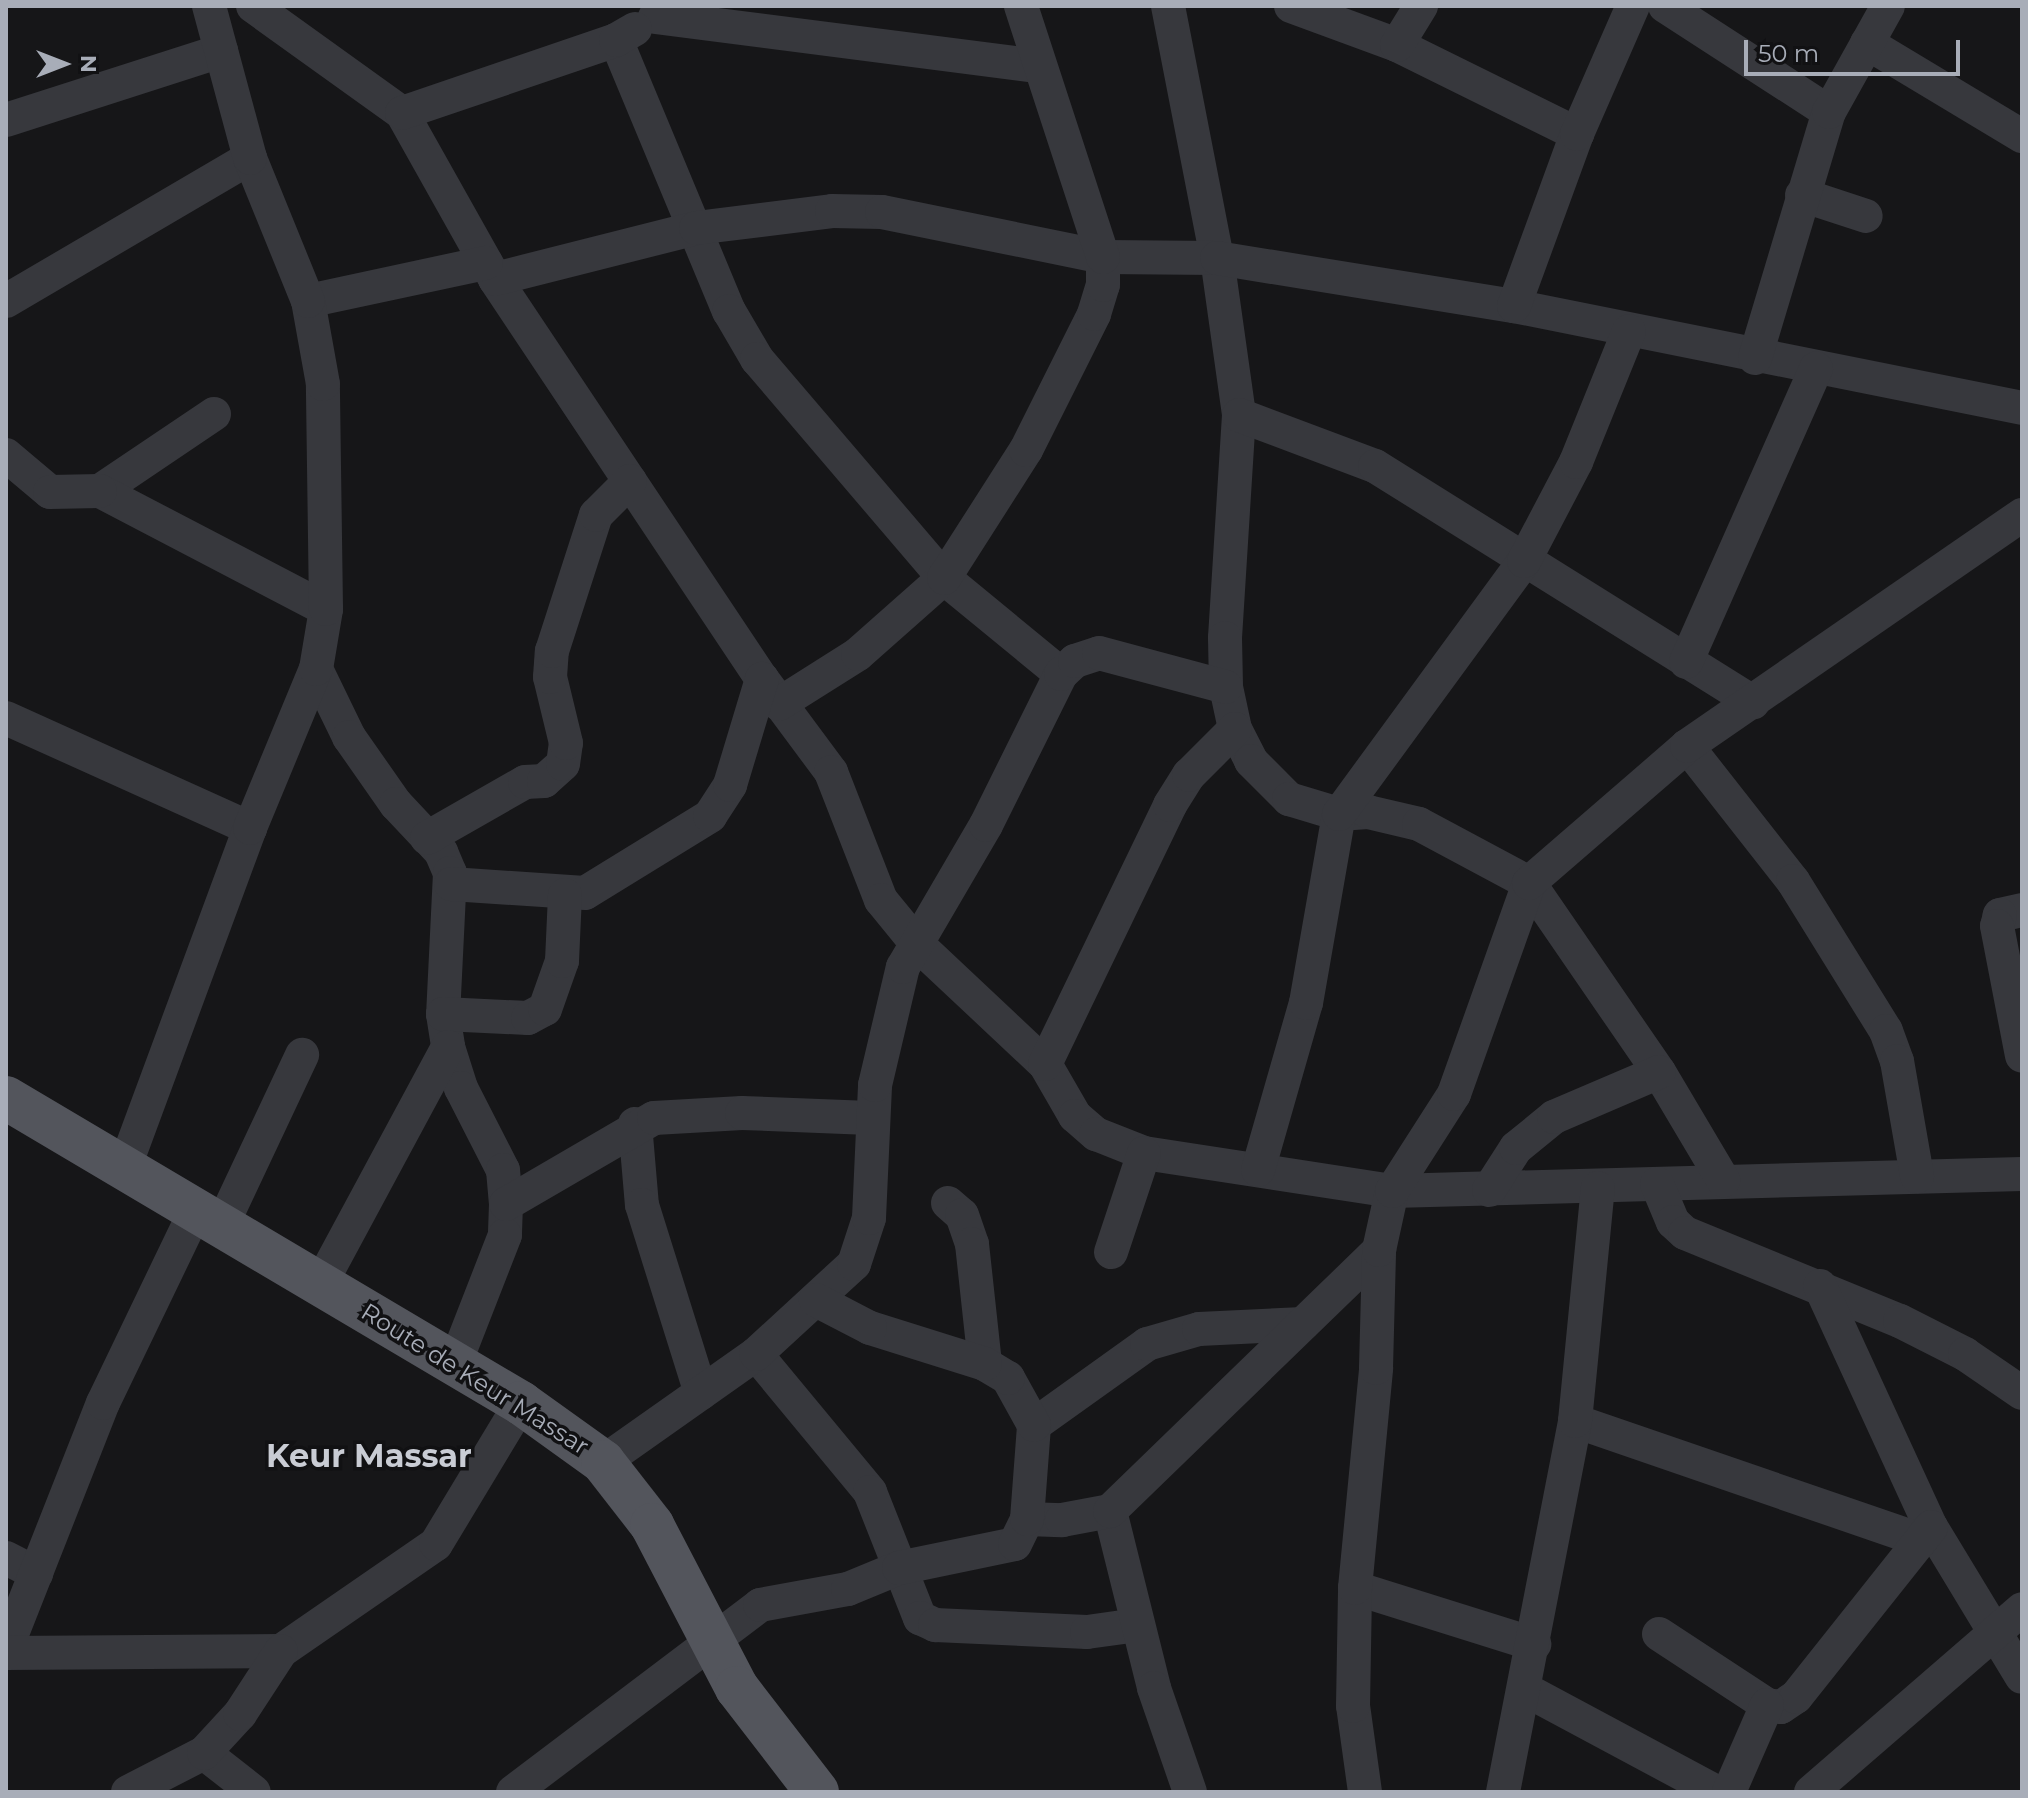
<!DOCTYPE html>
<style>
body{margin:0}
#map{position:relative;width:2028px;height:1798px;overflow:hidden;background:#161618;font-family:Montserrat,sans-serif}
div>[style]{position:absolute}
.minor>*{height:34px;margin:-17px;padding:0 17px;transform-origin:17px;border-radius:17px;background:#37383d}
.major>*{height:44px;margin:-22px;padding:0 22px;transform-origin:22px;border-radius:22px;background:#53555c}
span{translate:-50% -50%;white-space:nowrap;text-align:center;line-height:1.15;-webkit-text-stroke:7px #111113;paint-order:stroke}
.street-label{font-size:24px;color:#a8adb8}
.district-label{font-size:32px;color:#c9ccd4;font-weight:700}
.frame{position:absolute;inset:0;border:8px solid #a8adb8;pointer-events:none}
.north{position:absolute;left:24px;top:24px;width:80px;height:80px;-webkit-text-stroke:6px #111113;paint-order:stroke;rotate:90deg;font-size:22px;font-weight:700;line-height:32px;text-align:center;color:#a8adb8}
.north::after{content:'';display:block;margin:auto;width:28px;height:36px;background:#a8adb8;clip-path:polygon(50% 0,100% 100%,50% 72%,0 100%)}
.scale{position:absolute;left:1744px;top:40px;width:216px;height:36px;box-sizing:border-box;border:4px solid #a8adb8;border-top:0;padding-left:10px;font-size:24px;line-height:28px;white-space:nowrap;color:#a8adb8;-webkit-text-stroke:6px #111113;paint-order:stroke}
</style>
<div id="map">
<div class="minor">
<div style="left:253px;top:6px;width:183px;rotate:35.7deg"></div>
<div style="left:402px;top:113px;width:190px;rotate:60.7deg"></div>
<div style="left:495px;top:279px;width:481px;rotate:56.3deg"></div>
<div style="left:762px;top:679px;width:116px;rotate:53.4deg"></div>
<div style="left:831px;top:772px;width:137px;rotate:68.7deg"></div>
<div style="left:881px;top:900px;width:57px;rotate:50.7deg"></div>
<div style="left:917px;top:944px;width:175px;rotate:43.2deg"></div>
<div style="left:1045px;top:1064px;width:60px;rotate:60deg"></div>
<div style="left:1075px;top:1116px;width:28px;rotate:41deg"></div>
<div style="left:1096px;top:1134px;width:52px;rotate:21.6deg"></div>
<div style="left:1144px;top:1153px;width:251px;rotate:8.7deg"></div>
<div style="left:1392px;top:1191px;width:630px;rotate:-1.55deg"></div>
<div style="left:1168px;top:6px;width:257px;rotate:79deg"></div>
<div style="left:1217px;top:258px;width:159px;rotate:82deg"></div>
<div style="left:1239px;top:415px;width:223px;rotate:93.6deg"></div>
<div style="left:1225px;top:638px;width:49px;rotate:88.8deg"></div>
<div style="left:1226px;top:687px;width:43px;rotate:77.9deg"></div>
<div style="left:1235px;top:729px;width:36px;rotate:63deg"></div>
<div style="left:1251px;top:761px;width:54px;rotate:45deg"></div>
<div style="left:1289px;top:799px;width:52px;rotate:16.7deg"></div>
<div style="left:1339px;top:814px;width:29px;rotate:-4deg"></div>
<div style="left:1368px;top:812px;width:52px;rotate:13.2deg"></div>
<div style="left:1419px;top:824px;width:125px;rotate:28.2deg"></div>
<div style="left:1529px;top:883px;width:229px;rotate:55.5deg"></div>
<div style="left:1659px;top:1072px;width:126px;rotate:59.3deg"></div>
<div style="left:1291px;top:6px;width:113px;rotate:20.2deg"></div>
<div style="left:1397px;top:45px;width:201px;rotate:26.3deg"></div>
<div style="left:1665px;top:6px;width:195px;rotate:32.9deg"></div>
<div style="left:655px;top:17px;width:386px;rotate:7.3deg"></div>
<div style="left:616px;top:40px;width:294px;rotate:67.4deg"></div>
<div style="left:729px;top:311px;width:56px;rotate:59.7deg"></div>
<div style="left:757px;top:359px;width:288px;rotate:49.5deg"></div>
<div style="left:944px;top:578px;width:151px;rotate:39.4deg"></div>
<div style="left:1867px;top:43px;width:181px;rotate:31deg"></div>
<div style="left:1397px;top:45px;width:46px;rotate:-58.4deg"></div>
<div style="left:402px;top:113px;width:226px;rotate:-18.8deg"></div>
<div style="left:616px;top:40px;width:22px;rotate:-30deg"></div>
<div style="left:6px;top:120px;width:226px;rotate:-17.8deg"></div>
<div style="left:1802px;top:195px;width:67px;rotate:18.2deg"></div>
<div style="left:495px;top:279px;width:207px;rotate:-14.2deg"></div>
<div style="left:696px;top:228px;width:137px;rotate:-7.1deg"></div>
<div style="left:832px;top:211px;width:50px;rotate:1.1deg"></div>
<div style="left:882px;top:212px;width:226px;rotate:11.5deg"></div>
<div style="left:1103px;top:257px;width:114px;rotate:0.5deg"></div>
<div style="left:1217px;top:258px;width:301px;rotate:9.2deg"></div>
<div style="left:1514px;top:306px;width:518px;rotate:11.35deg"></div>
<div style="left:6px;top:301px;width:283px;rotate:-30.4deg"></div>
<div style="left:308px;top:301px;width:182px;rotate:-12.1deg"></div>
<div style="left:1514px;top:306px;width:183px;rotate:-69.9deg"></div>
<div style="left:1577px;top:134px;width:140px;rotate:-66.4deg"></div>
<div style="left:1755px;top:358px;width:257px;rotate:-73.3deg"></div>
<div style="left:1829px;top:112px;width:121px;rotate:-60.9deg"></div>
<div style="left:214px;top:414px;width:138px;rotate:146deg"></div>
<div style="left:100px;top:491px;width:255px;rotate:27.6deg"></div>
<div style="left:1239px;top:415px;width:145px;rotate:20.6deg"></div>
<div style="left:1375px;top:466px;width:446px;rotate:32deg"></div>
<div style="left:6px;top:455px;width:57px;rotate:40.1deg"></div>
<div style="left:50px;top:492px;width:50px;rotate:-1.1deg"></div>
<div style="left:1686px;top:662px;width:321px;rotate:-66.1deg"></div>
<div style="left:316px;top:669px;width:76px;rotate:64.1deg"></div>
<div style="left:349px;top:737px;width:82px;rotate:55deg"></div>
<div style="left:396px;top:804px;width:66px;rotate:46.8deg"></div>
<div style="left:441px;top:852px;width:23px;rotate:67deg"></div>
<div style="left:450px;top:873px;width:141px;rotate:92.8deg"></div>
<div style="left:443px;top:1014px;width:33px;rotate:81deg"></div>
<div style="left:448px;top:1047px;width:43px;rotate:72.4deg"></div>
<div style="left:461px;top:1088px;width:92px;rotate:62.9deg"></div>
<div style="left:503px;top:1170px;width:34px;rotate:85deg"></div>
<div style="left:506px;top:1204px;width:31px;rotate:92deg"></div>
<div style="left:505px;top:1235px;width:137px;rotate:111.3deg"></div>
<div style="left:779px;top:704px;width:93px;rotate:-32.3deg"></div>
<div style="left:858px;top:654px;width:115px;rotate:-41.5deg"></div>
<div style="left:944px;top:578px;width:152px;rotate:-57.4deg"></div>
<div style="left:1026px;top:450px;width:152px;rotate:-63.4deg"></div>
<div style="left:1094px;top:314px;width:30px;rotate:-73deg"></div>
<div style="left:1103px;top:285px;width:28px;rotate:-90deg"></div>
<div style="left:1103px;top:257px;width:264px;rotate:-108.1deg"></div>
<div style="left:6px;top:718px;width:268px;rotate:24.3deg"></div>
<div style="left:1687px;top:746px;width:172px;rotate:51.9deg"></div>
<div style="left:1793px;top:881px;width:176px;rotate:58.2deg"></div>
<div style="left:1886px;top:1031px;width:32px;rotate:70deg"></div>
<div style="left:1897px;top:1061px;width:117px;rotate:80.1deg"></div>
<div style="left:427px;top:838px;width:113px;rotate:-29.7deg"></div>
<div style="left:525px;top:782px;width:19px;rotate:-3deg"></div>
<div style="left:544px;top:781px;width:25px;rotate:-42deg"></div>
<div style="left:563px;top:764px;width:21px;rotate:-82deg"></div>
<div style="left:566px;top:743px;width:68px;rotate:-103.6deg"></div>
<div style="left:550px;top:677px;width:26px;rotate:-86deg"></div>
<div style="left:552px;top:651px;width:143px;rotate:-72.1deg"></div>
<div style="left:596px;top:515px;width:48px;rotate:-45deg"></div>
<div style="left:451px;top:884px;width:134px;rotate:3.8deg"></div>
<div style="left:585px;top:893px;width:147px;rotate:-31.6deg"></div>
<div style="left:710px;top:816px;width:37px;rotate:-57deg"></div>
<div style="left:730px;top:785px;width:111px;rotate:-73.2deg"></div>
<div style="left:2022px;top:910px;width:23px;rotate:167deg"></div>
<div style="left:2000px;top:915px;width:11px;rotate:105deg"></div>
<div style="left:1997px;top:926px;width:132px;rotate:79.1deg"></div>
<div style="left:443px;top:1014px;width:85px;rotate:2.7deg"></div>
<div style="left:528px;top:1018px;width:19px;rotate:-28deg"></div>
<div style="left:545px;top:1009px;width:51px;rotate:-70.5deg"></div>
<div style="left:562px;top:961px;width:66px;rotate:-87.4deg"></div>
<div style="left:1045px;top:1064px;width:288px;rotate:-64.2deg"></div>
<div style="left:1170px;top:805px;width:36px;rotate:-58deg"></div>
<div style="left:1189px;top:775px;width:65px;rotate:-45deg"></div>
<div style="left:635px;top:1124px;width:81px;rotate:85.1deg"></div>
<div style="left:642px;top:1205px;width:197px;rotate:72.6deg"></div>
<div style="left:125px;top:1166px;width:360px;rotate:-69.7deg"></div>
<div style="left:250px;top:828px;width:172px;rotate:-67.5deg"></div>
<div style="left:316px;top:669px;width:61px;rotate:-80.5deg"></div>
<div style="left:326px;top:609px;width:225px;rotate:-90.8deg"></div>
<div style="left:323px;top:384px;width:84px;rotate:-100.2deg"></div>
<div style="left:308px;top:301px;width:154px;rotate:-112.1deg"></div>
<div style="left:250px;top:158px;width:157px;rotate:-105.1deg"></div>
<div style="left:1258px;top:1170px;width:174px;rotate:-74deg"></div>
<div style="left:1306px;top:1003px;width:192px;rotate:-80.1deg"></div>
<div style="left:1339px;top:814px;width:313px;rotate:-53.8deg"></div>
<div style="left:1524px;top:561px;width:112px;rotate:-62.3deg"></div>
<div style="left:1576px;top:462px;width:141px;rotate:-68deg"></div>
<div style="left:1657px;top:1184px;width:41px;rotate:67.2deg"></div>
<div style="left:1673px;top:1222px;width:16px;rotate:43deg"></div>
<div style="left:1685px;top:1233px;width:232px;rotate:22.3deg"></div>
<div style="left:1900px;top:1321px;width:73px;rotate:26.9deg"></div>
<div style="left:1965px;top:1354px;width:69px;rotate:34.4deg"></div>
<div style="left:1489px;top:1190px;width:50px;rotate:-57.3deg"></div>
<div style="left:1516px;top:1148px;width:49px;rotate:-39.2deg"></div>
<div style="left:1554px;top:1117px;width:114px;rotate:-23.2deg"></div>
<div style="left:948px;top:1203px;width:18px;rotate:41deg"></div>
<div style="left:962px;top:1215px;width:31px;rotate:71deg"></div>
<div style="left:972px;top:1244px;width:121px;rotate:83.8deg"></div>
<div style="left:506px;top:1204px;width:171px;rotate:-30.2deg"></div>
<div style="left:654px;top:1118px;width:88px;rotate:-3.3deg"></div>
<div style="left:742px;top:1113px;width:128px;rotate:2.2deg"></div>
<div style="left:223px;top:1223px;width:186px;rotate:-64.8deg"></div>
<div style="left:1111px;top:1252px;width:104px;rotate:-71.6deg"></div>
<div style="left:321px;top:1283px;width:268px;rotate:-61.7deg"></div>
<div style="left:1820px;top:1286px;width:265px;rotate:65.3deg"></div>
<div style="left:1931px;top:1527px;width:175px;rotate:58.8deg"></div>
<div style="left:756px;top:1354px;width:179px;rotate:50.4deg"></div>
<div style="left:870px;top:1492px;width:136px;rotate:68.4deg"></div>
<div style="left:920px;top:1618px;width:17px;rotate:25deg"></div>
<div style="left:935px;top:1625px;width:152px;rotate:2.6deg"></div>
<div style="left:1087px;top:1632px;width:50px;rotate:-8deg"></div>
<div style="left:1575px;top:1421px;width:366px;rotate:19deg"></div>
<div style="left:1034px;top:1425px;width:139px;rotate:-35.6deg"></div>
<div style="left:1147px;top:1344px;width:54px;rotate:-16.1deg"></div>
<div style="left:1199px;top:1329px;width:104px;rotate:-2.8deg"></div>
<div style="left:603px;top:1462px;width:187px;rotate:-35.2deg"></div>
<div style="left:756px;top:1354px;width:133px;rotate:-42.6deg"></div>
<div style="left:854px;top:1264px;width:48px;rotate:-71.9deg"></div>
<div style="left:869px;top:1218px;width:133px;rotate:-87.4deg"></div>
<div style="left:875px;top:1085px;width:121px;rotate:-76.7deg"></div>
<div style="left:903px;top:967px;width:164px;rotate:-59.7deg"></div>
<div style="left:986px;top:825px;width:169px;rotate:-63.6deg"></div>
<div style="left:1061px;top:674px;width:19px;rotate:-43deg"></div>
<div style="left:1075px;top:661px;width:25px;rotate:-18deg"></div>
<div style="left:1099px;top:653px;width:131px;rotate:15deg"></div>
<div style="left:1110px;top:1511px;width:182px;rotate:76deg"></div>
<div style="left:1154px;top:1688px;width:110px;rotate:70.9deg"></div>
<div style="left:1027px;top:1519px;width:35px;rotate:2deg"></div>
<div style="left:1062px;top:1520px;width:49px;rotate:-10.6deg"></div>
<div style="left:1110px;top:1511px;width:375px;rotate:-44.1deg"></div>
<div style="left:6px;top:1558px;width:34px;rotate:27deg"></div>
<div style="left:1355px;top:1588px;width:188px;rotate:17.4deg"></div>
<div style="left:1659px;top:1634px;width:129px;rotate:33.3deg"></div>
<div style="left:1767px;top:1705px;width:14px;rotate:8deg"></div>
<div style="left:1781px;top:1707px;width:18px;rotate:-34deg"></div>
<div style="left:1796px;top:1697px;width:217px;rotate:-51.5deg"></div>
<div style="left:6px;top:1649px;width:264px;rotate:-68.5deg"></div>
<div style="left:103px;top:1403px;width:216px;rotate:-64.3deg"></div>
<div style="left:6px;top:1653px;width:275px;rotate:-0.4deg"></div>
<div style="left:281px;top:1651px;width:188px;rotate:-34.6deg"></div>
<div style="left:436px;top:1544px;width:165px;rotate:-58.9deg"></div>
<div style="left:1526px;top:1690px;width:216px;rotate:28.2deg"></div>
<div style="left:204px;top:1753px;width:63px;rotate:38deg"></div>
<div style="left:128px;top:1792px;width:85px;rotate:-27.2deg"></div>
<div style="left:204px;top:1753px;width:53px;rotate:-47.3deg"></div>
<div style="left:240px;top:1714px;width:75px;rotate:-56.9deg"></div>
<div style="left:513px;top:1792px;width:310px;rotate:-37.1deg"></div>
<div style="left:760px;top:1605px;width:89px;rotate:-10.3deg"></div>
<div style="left:848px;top:1589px;width:55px;rotate:-22.4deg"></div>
<div style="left:899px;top:1568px;width:118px;rotate:-11.7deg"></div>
<div style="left:1015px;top:1544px;width:28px;rotate:-64deg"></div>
<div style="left:1027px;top:1519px;width:94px;rotate:-85.7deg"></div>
<div style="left:1034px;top:1425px;width:54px;rotate:-119deg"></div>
<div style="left:1008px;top:1378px;width:27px;rotate:-149deg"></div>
<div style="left:985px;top:1364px;width:121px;rotate:-162.6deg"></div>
<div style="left:870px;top:1328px;width:61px;rotate:-152.6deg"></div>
<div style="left:1365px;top:1792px;width:87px;rotate:-97.9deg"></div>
<div style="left:1353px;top:1706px;width:118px;rotate:-89deg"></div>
<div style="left:1355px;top:1588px;width:221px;rotate:-84.5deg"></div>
<div style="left:1376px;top:1368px;width:118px;rotate:-88.5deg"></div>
<div style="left:1379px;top:1250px;width:60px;rotate:-77.6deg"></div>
<div style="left:1392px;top:1191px;width:115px;rotate:-57.4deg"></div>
<div style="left:1454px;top:1094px;width:224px;rotate:-70.4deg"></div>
<div style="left:1529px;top:883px;width:209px;rotate:-40.9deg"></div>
<div style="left:1687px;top:746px;width:407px;rotate:-34.6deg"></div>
<div style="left:1503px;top:1792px;width:378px;rotate:-79deg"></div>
<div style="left:1575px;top:1421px;width:234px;rotate:-84.4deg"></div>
<div style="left:1729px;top:1792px;width:95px;rotate:-66.4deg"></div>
<div style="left:1811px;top:1792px;width:279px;rotate:-40.9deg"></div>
</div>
<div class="major">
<div style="left:6px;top:1098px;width:599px;rotate:30.64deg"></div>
<div style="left:521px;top:1403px;width:101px;rotate:35.7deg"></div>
<div style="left:603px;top:1462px;width:80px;rotate:52.1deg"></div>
<div style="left:652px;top:1525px;width:184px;rotate:62.5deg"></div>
<div style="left:737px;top:1688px;width:131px;rotate:52.4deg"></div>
</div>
<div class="street-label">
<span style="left:475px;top:1379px;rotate:32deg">Route de Keur Massar</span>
</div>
<div class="district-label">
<span style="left:369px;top:1456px">Keur Massar</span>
</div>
<div class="frame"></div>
<div class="north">N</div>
<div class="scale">50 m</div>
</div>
